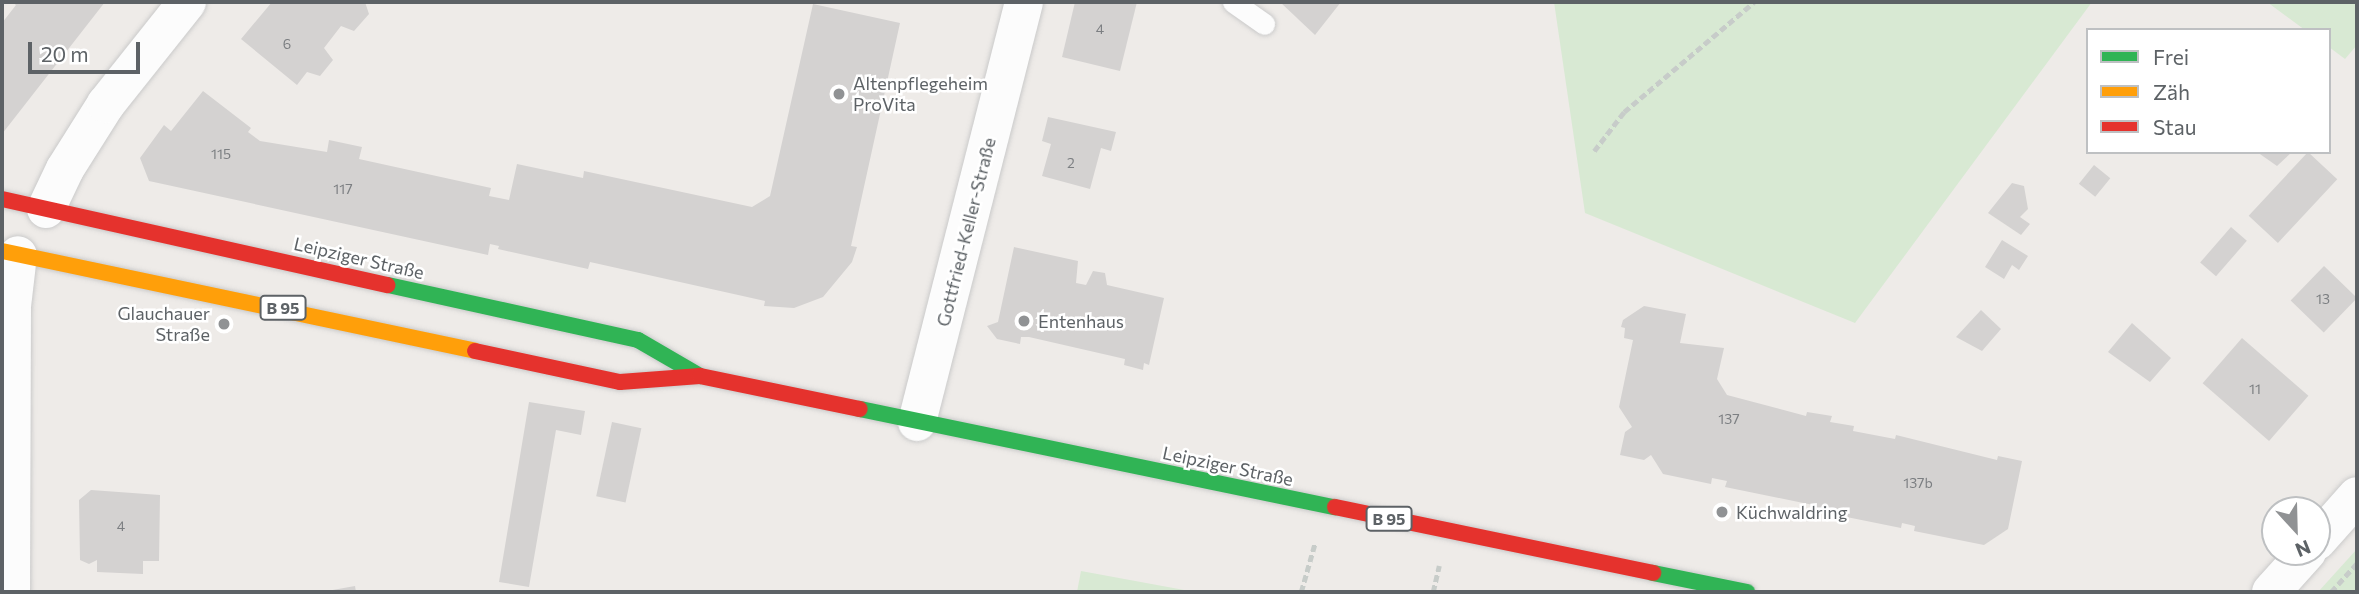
<!DOCTYPE html>
<meta charset="utf-8">
<style>
body{margin:0}
#map{position:relative;width:2359px;height:594px;overflow:hidden;background:#eeebe8;font-family:Commissioner,sans-serif}
div>[style]{position:absolute}
.green>*{inset:0;background:#d8e9d3}
.building>*{inset:0;background:#d4d2d1;transform-origin:0 0}
.path>*{height:4.5px;margin-top:-2.25px;transform-origin:0;background:repeating-linear-gradient(90deg,#c7ccc9 0 7px,transparent 0 10.5px)}
.roads{filter:drop-shadow(0 0 2px #cacaca) drop-shadow(0 0 2px #cacaca)}
.lane>*{height:21px;margin:-10.5px;padding:0 10.5px;transform-origin:10.5px;border-radius:10.5px;background:#fcfcfc}
.street>*{height:38px;margin:-19px;padding:0 19px;transform-origin:19px;border-radius:19px;background:#fcfcfc}
.fast>*{height:16px;margin:-8px;padding:0 8px;transform-origin:8px;border-radius:8px;background:#30b455}
.slow>*{height:16px;margin:-8px;padding:0 8px;transform-origin:8px;border-radius:8px;background:#ff9f0a}
.jam>*{height:16px;margin:-8px;padding:0 8px;transform-origin:8px;border-radius:8px;background:#e5322d}
.dots>*{width:19px;height:19px;translate:-50% -50%;box-sizing:border-box;border:4px solid #fff;border-radius:50%}
span{translate:-50% -50%;white-space:nowrap;text-align:center;line-height:1.15;-webkit-text-stroke:5px #fff;paint-order:stroke}
.number-label{font-size:14px;color:#7c7f82}
.number-label span{-webkit-text-stroke-width:0}
.shield-label span{padding:2px 5px;background:#fff;border:2px solid;border-radius:5px;-webkit-text-stroke-width:0}
.shield-label{font-size:16px;color:#5d6266;font-weight:700}
.poi-label{font-size:18px;color:#5d6266}
.left{translate:0 -50%;text-align:left}
.right{translate:-100% -50%;text-align:right}
.street-label{font-size:18px;color:#5d6266}
.frame{position:absolute;inset:0;border:4px solid #5d6266;pointer-events:none}
.legend{position:absolute;left:2086px;top:28px;width:245px;height:126px;box-sizing:border-box;background:#fff;border:2px solid #bec0c2;margin:0;padding:9px 12px;list-style:none;font-size:21px;color:#5d6266}
.legend li{display:flex;align-items:center;gap:14px;height:35px}
.legend b{width:35px;border:2px solid #bec0c2}
.north{position:absolute;left:2261px;top:496px;width:70px;height:70px;box-sizing:border-box;background:#fff;border:2px solid #bec0c2;border-radius:50%;rotate:158deg;font-size:19px;font-weight:700;line-height:28px;text-align:center;color:#5d6266}
.north::after{content:'';display:block;margin:auto;width:24px;height:32px;background:#909294;clip-path:polygon(50% 0,100% 100%,50% 72%,0 100%)}
.scale{position:absolute;left:28px;top:42px;width:112px;height:32px;box-sizing:border-box;border:4px solid #5d6266;border-top:0;padding-left:9px;font-size:21px;line-height:24px;white-space:nowrap;color:#5d6266;-webkit-text-stroke:5px #fff;paint-order:stroke}
</style>
<div id="map">
<div class="green">
<div style="clip-path:polygon(1554px 2px,2092px 2px,1855px 323px,1585px 213px)"></div>
<div style="clip-path:polygon(2267px 2px,2357px 2px,2357px 45px,2345px 59px,2329px 47px,2329px 30px,2305px 30px)"></div>
<div style="clip-path:polygon(2357px 549px,2357px 592px,2318px 592px)"></div>
<div style="clip-path:polygon(1081px 571px,1195px 592px,1077px 592px)"></div>
</div>
<div class="building">
<div style="clip-path:polygon(12px 2px,105px 2px,2px 134px,2px 23px,16px 5px)"></div>
<div style="clip-path:polygon(272px 2px,365px 2px,369px 14px,354px 31px,341px 26px,324px 48px,333px 60px,320px 76px,307px 72px,297px 85px,241px 39px)"></div>
<div style="clip-path:polygon(1075px 2px,1137px 2px,1120px 71px,1062px 57px)"></div>
<div style="clip-path:polygon(1280px 2px,1341px 2px,1315px 35px)"></div>
<div style="clip-path:polygon(813px 4px,900px 23px,851px 246px,857px 247px,852px 262px,823px 297px,794px 308px,764px 306px,765px 301px,590px 262px,588px 269px,498px 249px,499px 246px,490px 244px,488px 255px,149px 181px,140px 158px,164px 125px,171px 131px,203px 91px,251px 128px,248px 132px,260px 141px,327px 152px,329px 140px,362px 147px,359px 159px,491px 188px,489px 196px,509px 200px,517px 164px,583px 178px,584px 171px,752px 207px,770px 196px)"></div>
<div style="clip-path:polygon(1048px 117px,1116px 132px,1111px 151px,1101px 148px,1090px 189px,1042px 176px,1051px 144px,1042px 141px)"></div>
<div style="clip-path:polygon(2257px 152px,2292px 152px,2277px 166px)"></div>
<div style="left:2308px;top:152px;width:40px;height:87px;rotate:43deg"></div>
<div style="left:2094px;top:165px;width:21px;height:24px;rotate:39deg"></div>
<div style="clip-path:polygon(2012px 183px,2024px 186px,2028px 209px,2020px 217px,2030px 224px,2021px 235px,1988px 213px)"></div>
<div style="left:2231px;top:227px;width:21px;height:47px;rotate:41deg"></div>
<div style="clip-path:polygon(2002px 240px,2028px 256px,2019px 270px,2012px 265px,2004px 279px,1985px 267px)"></div>
<div style="clip-path:polygon(1014px 247px,1078px 261px,1076px 283px,1086px 285px,1093px 271px,1105px 273px,1107px 285px,1164px 298px,1149px 365px,1144px 363px,1143px 370px,1124px 365px,1125px 359px,1029px 337px,1021px 337px,1020px 344px,997px 339px,987px 326px,998px 322px)"></div>
<div style="left:2324px;top:266px;width:46px;height:48px;rotate:44deg"></div>
<div style="clip-path:polygon(1644px 306px,1686px 314px,1680px 343px,1724px 348px,1717px 379px,1727px 395px,1806px 416px,1807px 412px,1832px 416px,1830px 422px,1854px 426px,1853px 431px,1895px 439px,1896px 435px,1997px 460px,1998px 456px,2022px 461px,2008px 529px,1984px 545px,1914px 531px,1915px 526px,1902px 523px,1901px 528px,1812px 510px,1813px 505px,1725px 487px,1727px 481px,1712px 478px,1711px 484px,1663px 474px,1651px 455px,1644px 460px,1620px 455px,1625px 432px,1632px 427px,1619px 407px,1633px 340px,1624px 338px,1625px 328px,1621px 327px,1623px 320px)"></div>
<div style="clip-path:polygon(1981px 310px,2001px 329px,1982px 351px,1956px 337px)"></div>
<div style="clip-path:polygon(2132px 323px,2171px 358px,2150px 382px,2108px 352px)"></div>
<div style="left:2242px;top:338px;width:88px;height:60px;rotate:41deg"></div>
<div style="clip-path:polygon(529px 402px,585px 411px,581px 435px,556px 430px,529px 587px,499px 582px)"></div>
<div style="left:612px;top:422px;width:30px;height:76px;rotate:12deg"></div>
<div style="clip-path:polygon(91px 490px,160px 495px,159px 561px,143px 561px,143px 574px,97px 572px,97px 560px,89px 564px,80px 560px,79px 500px)"></div>
<div style="clip-path:polygon(355px 586px,356px 592px,327px 592px,327px 591px)"></div>
</div>
<div class="path">
<div style="left:1594px;top:151px;width:49px;rotate:-52.4deg"></div>
<div style="left:1624px;top:112px;width:170px;rotate:-40.2deg"></div>
<div style="left:1301px;top:592px;width:51px;rotate:-74.1deg"></div>
<div style="left:1433px;top:592px;width:27px;rotate:-77deg"></div>
<div style="left:2331px;top:592px;width:39px;rotate:-48deg"></div>
</div>
<div class="roads">
<div class="lane">
<div style="left:1233px;top:2px;width:38px;rotate:35deg"></div>
</div>
<div class="street">
<div style="left:46px;top:209px;width:44px;rotate:-64.6deg"></div>
<div style="left:65px;top:169px;width:77px;rotate:-57.8deg"></div>
<div style="left:106px;top:104px;width:130px;rotate:-51.5deg"></div>
<div style="left:917px;top:422px;width:433px;rotate:-75.7deg"></div>
<div style="left:2317px;top:541px;width:60px;rotate:-48.4deg"></div>
<div style="left:11px;top:592px;width:286px;rotate:-89.8deg"></div>
<div style="left:12px;top:306px;width:51px;rotate:-83.3deg"></div>
<div style="left:2271px;top:592px;width:54px;rotate:-48deg"></div>
</div>
<div class="fast">
<div style="left:388px;top:285px;width:256px;rotate:12.4deg"></div>
<div style="left:638px;top:340px;width:72px;rotate:30.1deg"></div>
<div style="left:860px;top:409px;width:485px;rotate:11.7deg"></div>
<div style="left:1653px;top:573px;width:96px;rotate:11.4deg"></div>
</div>
<div class="slow">
<div style="left:2px;top:251px;width:483px;rotate:11.9deg"></div>
</div>
<div class="jam">
<div style="left:2px;top:199px;width:395px;rotate:12.6deg"></div>
<div style="left:475px;top:351px;width:148px;rotate:12.1deg"></div>
<div style="left:620px;top:382px;width:80px;rotate:-4.3deg"></div>
<div style="left:700px;top:376px;width:163px;rotate:11.7deg"></div>
<div style="left:1335px;top:507px;width:325px;rotate:11.7deg"></div>
</div>
</div>
<div class="dots">
<div style="left:839px;top:94px;background:#909294"></div>
<div style="left:1024px;top:321px;background:#909294"></div>
<div style="left:224px;top:324px;background:#909294"></div>
<div style="left:1722px;top:512px;background:#909294"></div>
</div>
<div class="number-label">
<span style="left:1100px;top:29px">4</span>
<span style="left:287px;top:44px">6</span>
<span style="left:221px;top:154px">115</span>
<span style="left:1071px;top:163px">2</span>
<span style="left:343px;top:189px">117</span>
<span style="left:2323px;top:299px">13</span>
<span style="left:2255px;top:389px">11</span>
<span style="left:1729px;top:419px">137</span>
<span style="left:1918px;top:483px">137b</span>
<span style="left:121px;top:526px">4</span>
</div>
<div class="shield-label">
<span style="left:283px;top:308px">B 95</span>
<span style="left:1389px;top:519px">B 95</span>
</div>
<div class="poi-label">
<span class="left" style="left:853px;top:94px">Altenpflegeheim<br>ProVita</span>
<span class="right" style="left:210px;top:324px">Glauchauer<br>Straße</span>
<span class="left" style="left:1038px;top:321px">Entenhaus</span>
<span class="left" style="left:1736px;top:512px">Küchwaldring</span>
</div>
<div class="street-label">
<span style="left:966px;top:232px;rotate:-76deg">Gottfried-Keller-Straße</span>
<span style="left:359px;top:258px;rotate:13deg">Leipziger Straße</span>
<span style="left:1228px;top:466px;rotate:12deg">Leipziger Straße</span>
</div>
<div class="frame"></div>
<ul class="legend">
<li><b style="height:9px;background:#30b455"></b>Frei</li>
<li><b style="height:9px;background:#ff9f0a"></b>Zäh</li>
<li><b style="height:9px;background:#e5322d"></b>Stau</li>
</ul>
<div class="north">N</div>
<div class="scale">20 m</div>
</div>
